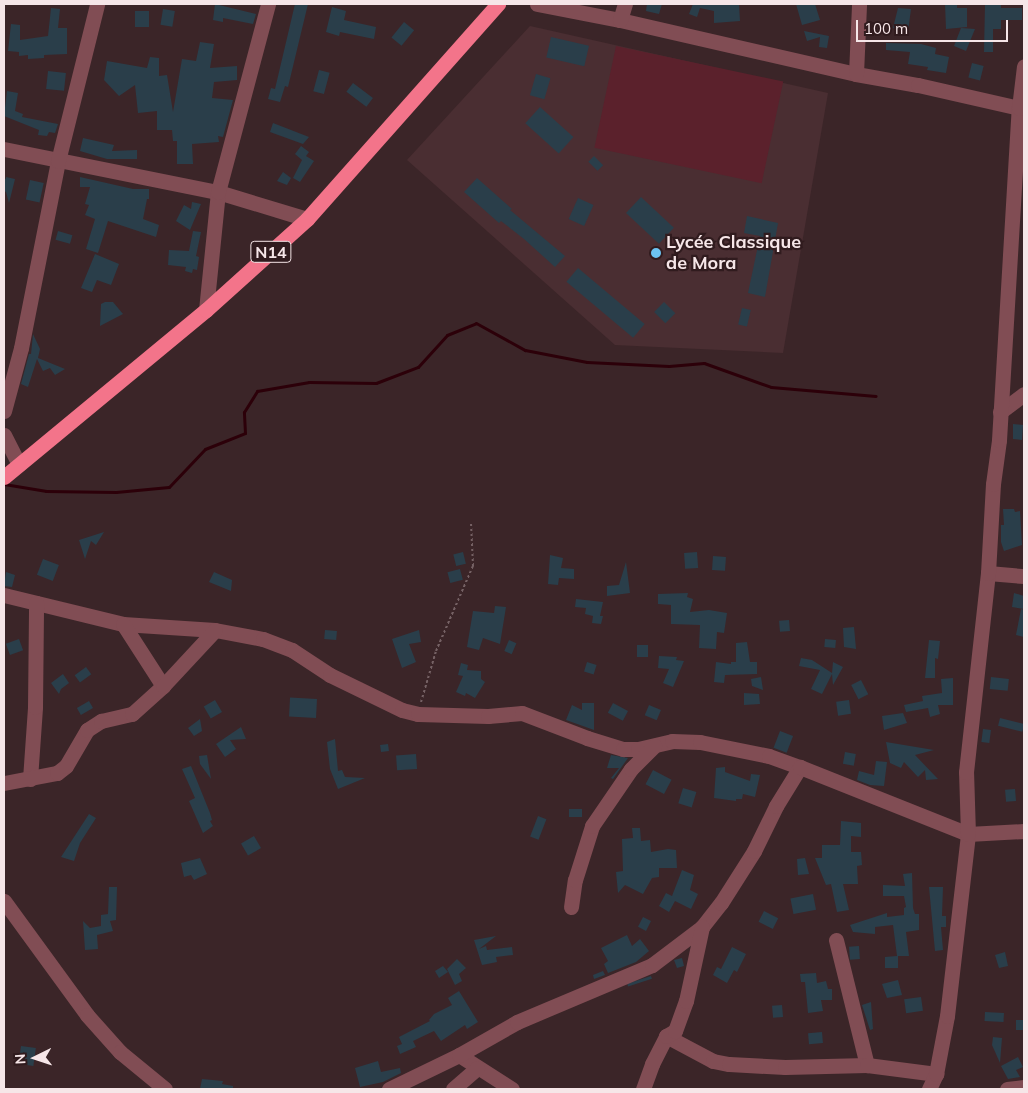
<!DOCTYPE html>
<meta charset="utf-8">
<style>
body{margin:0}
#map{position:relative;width:1028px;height:1093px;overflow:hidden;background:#3b2528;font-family:Mulish,sans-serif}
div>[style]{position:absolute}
.built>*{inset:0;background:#4a2e32}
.green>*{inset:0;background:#5b212c;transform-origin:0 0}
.stream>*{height:3px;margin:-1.5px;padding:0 1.5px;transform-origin:1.5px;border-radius:1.5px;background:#2c0009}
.building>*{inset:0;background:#2a3e4a;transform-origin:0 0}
.path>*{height:2px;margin-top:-1px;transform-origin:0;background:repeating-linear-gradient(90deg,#756164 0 2.5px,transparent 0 5px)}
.minor>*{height:15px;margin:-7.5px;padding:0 7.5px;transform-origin:7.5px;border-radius:7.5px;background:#814d54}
.highway>*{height:15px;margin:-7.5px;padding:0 7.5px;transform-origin:7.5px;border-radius:7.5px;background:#f3748a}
.dots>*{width:14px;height:14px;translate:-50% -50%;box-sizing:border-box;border:2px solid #301b1e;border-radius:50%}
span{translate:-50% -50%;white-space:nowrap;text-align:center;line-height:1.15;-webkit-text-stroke:4.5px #301b1e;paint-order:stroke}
.shield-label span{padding:1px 4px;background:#301b1e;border:1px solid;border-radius:4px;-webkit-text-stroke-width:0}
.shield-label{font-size:16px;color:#f6e6e8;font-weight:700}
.poi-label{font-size:18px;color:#f6e6e8;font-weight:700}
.left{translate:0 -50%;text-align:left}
.frame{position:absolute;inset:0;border:5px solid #f6e6e8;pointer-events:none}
.north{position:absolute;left:10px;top:1033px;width:50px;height:50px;-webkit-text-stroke:4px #301b1e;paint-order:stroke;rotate:266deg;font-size:14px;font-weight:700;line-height:20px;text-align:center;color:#f6e6e8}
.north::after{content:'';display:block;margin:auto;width:18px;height:22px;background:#f6e6e8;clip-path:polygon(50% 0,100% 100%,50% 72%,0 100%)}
.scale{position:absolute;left:856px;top:20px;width:152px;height:22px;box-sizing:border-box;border:2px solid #f6e6e8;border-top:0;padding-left:6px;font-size:15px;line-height:18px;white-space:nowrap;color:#f6e6e8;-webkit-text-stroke:4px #301b1e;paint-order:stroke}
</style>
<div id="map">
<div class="built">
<div style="clip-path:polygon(530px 26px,828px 93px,783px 353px,615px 345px,407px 160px)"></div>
</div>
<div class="green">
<div style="left:616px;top:46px;width:171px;height:104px;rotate:12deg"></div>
</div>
<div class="stream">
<div style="left:4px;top:484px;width:43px;rotate:9.5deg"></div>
<div style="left:46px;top:491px;width:70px;rotate:0.8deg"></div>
<div style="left:116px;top:492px;width:53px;rotate:-5.4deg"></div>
<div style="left:169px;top:487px;width:52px;rotate:-46.5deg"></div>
<div style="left:205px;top:449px;width:43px;rotate:-21.8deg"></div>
<div style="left:245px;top:433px;width:21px;rotate:-93deg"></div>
<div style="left:244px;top:412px;width:25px;rotate:-58deg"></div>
<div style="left:257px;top:391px;width:53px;rotate:-9.8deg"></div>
<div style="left:309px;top:382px;width:67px;rotate:0.9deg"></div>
<div style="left:376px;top:383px;width:45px;rotate:-20.9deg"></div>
<div style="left:418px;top:367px;width:43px;rotate:-47.8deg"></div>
<div style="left:447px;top:335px;width:31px;rotate:-22deg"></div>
<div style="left:476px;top:323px;width:56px;rotate:28.9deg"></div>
<div style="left:525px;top:350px;width:63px;rotate:11deg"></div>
<div style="left:587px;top:362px;width:82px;rotate:2.8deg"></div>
<div style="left:669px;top:366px;width:35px;rotate:-5deg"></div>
<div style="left:704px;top:363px;width:71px;rotate:19.7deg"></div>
<div style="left:771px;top:387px;width:105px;rotate:4.9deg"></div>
</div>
<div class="building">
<div style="clip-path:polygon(215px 4px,256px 14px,253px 24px,223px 18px,223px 22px,213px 20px)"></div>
<div style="clip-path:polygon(295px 4px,308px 4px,288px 87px,285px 86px,280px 102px,268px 99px,271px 88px,275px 89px)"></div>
<div style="clip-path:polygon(647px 4px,662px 4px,659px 14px,646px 11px)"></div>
<div style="clip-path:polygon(693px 4px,739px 4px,740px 21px,714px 23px,714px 11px,700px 8px,697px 17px,689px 14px)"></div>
<div style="clip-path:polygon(796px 4px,815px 4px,820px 20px,802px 25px)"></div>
<div style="clip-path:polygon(945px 4px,957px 4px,957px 8px,967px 8px,967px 27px,946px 29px)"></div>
<div style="clip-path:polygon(985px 4px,1001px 4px,1001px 8px,1022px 8px,1022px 20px,1001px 20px,1001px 29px,993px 29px,993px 52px,984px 52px)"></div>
<div style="clip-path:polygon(332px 7px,346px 11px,344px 20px,376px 27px,374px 39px,340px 32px,339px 36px,326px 32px)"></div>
<div style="clip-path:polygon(51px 8px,60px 9px,58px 28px,67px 28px,67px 54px,44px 55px,44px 58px,28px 59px,28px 55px,19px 56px,19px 52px,8px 51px,11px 24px,20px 25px,20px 40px,48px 36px)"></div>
<div style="clip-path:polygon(898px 8px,911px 9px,908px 32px,893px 28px)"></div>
<div style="left:163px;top:9px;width:12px;height:16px;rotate:9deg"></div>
<div style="left:135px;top:11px;width:14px;height:16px"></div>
<div style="left:404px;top:22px;width:13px;height:20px;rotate:39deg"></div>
<div style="clip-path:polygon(961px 28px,975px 29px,966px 51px,954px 46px)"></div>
<div style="clip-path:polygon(804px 31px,829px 36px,827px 48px,819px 47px,820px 37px,807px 41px)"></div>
<div style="left:551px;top:37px;width:39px;height:21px;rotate:13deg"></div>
<div style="clip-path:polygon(200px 42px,214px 44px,210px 68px,237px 66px,237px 80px,214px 82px,212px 98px,233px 100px,223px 137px,218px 136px,219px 142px,192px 144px,193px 164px,177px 164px,177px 141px,173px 141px,172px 130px,157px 130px,157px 111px,138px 113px,135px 85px,119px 96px,104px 80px,107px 61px,147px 68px,150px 57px,159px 58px,159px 76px,167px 75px,173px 112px,182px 59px,196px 61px)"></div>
<div style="clip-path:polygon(886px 43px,921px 44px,936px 48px,935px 54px,949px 57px,946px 73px,927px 70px,928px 67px,908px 64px,910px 52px,886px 50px)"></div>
<div style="left:972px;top:63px;width:12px;height:15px;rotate:14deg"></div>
<div style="left:319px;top:70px;width:11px;height:22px;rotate:15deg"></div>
<div style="left:48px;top:71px;width:18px;height:18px;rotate:6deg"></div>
<div style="left:536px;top:74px;width:15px;height:22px;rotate:16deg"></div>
<div style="left:353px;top:83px;width:25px;height:11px;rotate:37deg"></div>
<div style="clip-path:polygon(7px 91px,18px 93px,15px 111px,23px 114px,22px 117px,58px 124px,55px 133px,49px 132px,47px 136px,38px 135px,39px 130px,4px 116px)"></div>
<div style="left:540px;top:107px;width:45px;height:22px;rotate:42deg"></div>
<div style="clip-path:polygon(273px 123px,309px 137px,303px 144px,270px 132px)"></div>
<div style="clip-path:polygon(83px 138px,114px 145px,112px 151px,137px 150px,137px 159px,107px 159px,80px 151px)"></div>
<div style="clip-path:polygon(301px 146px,309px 152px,306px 156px,314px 161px,300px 182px,293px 178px,302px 160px,295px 154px)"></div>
<div style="left:594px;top:156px;width:13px;height:8px;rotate:45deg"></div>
<div style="clip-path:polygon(283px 172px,291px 178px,287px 185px,277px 181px)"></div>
<div style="clip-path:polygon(6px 177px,15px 179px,9px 203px,6px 192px,4px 191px,4px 178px,6px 179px)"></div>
<div style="clip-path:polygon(80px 177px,133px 189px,149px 189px,149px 199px,147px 199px,143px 219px,159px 225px,156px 237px,108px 221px,98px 253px,86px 249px,95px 219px,85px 215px,89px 205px,85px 204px,90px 187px,80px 187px)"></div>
<div style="clip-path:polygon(477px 178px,512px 209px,510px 210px,565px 256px,555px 267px,524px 239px,501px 221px,499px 223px,464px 192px)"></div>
<div style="left:30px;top:180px;width:14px;height:20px;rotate:12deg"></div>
<div style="left:641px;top:197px;width:45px;height:22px;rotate:43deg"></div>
<div style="left:578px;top:198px;width:17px;height:23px;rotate:24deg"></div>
<div style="clip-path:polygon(192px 202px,201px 204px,190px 230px,176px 221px,184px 205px,191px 209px)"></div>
<div style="clip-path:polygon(747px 216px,778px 223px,765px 297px,748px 293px,760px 236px,744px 233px)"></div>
<div style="left:58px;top:231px;width:15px;height:9px;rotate:16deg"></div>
<div style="clip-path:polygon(193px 231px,201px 232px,196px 256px,199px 257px,197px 270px,193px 269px,192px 273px,185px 271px,186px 267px,168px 265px,169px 250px,189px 251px)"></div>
<div style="clip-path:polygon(95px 254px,119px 264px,111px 285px,97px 280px,92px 292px,81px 288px)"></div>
<div style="left:578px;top:268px;width:87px;height:18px;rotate:40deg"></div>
<div style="clip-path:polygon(105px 302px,113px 302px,123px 314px,100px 326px,101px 304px)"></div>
<div style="left:664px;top:302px;width:16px;height:14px;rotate:45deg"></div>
<div style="left:742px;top:308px;width:9px;height:17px;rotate:13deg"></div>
<div style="clip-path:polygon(33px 334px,40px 349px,38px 358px,65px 369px,55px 375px,50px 368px,43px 371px,37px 359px,28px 387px,21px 384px,29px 354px,31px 354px)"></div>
<div style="clip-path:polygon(1013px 424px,1023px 425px,1022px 440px,1013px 439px)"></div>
<div style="clip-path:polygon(1003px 509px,1014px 509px,1015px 512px,1020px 511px,1022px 545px,1004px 551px,1001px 542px,1001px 525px,1004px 525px)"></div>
<div style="clip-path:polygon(104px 532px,96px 545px,91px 541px,85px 559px,79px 540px)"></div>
<div style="left:463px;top:552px;width:12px;height:10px;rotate:76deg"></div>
<div style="left:697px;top:552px;width:16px;height:13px;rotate:86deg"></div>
<div style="clip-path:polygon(550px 555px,563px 558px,561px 568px,574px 569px,574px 579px,559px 578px,558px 585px,548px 584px)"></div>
<div style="left:713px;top:556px;width:13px;height:14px;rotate:4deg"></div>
<div style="left:43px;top:559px;width:17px;height:17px;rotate:21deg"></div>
<div style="clip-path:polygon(626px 562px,630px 593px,607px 596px,607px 586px,619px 585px)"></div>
<div style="left:460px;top:569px;width:11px;height:13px;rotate:75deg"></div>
<div style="clip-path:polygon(6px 572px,15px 575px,12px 587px,4px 586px)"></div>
<div style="clip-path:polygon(214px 572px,232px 580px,231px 591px,209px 582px)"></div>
<div style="clip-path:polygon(688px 593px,687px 597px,693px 599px,690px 612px,709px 610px,727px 613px,724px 633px,717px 632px,716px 649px,699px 648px,700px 625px,671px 624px,671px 605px,658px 604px,658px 594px)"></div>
<div style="clip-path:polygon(1014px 593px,1024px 596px,1024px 609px,1012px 607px)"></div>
<div style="clip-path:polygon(576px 599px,603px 602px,600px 616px,603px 616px,601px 624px,592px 623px,593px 616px,585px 614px,586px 608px,575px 607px)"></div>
<div style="clip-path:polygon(495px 606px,506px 607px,500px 644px,483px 638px,479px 650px,467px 647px,473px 611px,494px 613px)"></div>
<div style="clip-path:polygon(1021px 609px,1024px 610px,1024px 637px,1016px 635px)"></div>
<div style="left:789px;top:620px;width:11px;height:10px;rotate:85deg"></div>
<div style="clip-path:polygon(854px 627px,856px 649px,844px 647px,843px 628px)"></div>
<div style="left:325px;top:630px;width:12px;height:9px;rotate:5deg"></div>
<div style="clip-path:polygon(419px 630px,421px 642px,409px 644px,416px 662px,402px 668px,392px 639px)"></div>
<div style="left:19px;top:639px;width:12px;height:14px;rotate:70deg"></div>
<div style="left:825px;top:639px;width:11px;height:8px;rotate:5deg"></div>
<div style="left:509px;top:640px;width:8px;height:12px;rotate:23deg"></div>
<div style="clip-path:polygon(929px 640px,940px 641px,938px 659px,935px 658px,935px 678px,925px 678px)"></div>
<div style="clip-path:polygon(747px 642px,750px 662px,757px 662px,757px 674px,725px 675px,724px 683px,714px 682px,716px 662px,731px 664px,731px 662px,736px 662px,736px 643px)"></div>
<div style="left:637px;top:645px;width:11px;height:12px"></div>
<div style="clip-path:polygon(659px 656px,677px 657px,676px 660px,684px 661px,673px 687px,663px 683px,669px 669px,658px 668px)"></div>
<div style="clip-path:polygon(801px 658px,812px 660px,832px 673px,833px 662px,843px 667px,833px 685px,832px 674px,822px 694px,811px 689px,820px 670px,799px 666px)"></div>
<div style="left:587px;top:662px;width:10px;height:10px;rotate:17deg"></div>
<div style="clip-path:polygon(461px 663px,468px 665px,467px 670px,481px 671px,481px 679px,485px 682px,475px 698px,466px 693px,465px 696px,456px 692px,463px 676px,458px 675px)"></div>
<div style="left:86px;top:667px;width:9px;height:14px;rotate:54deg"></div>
<div style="clip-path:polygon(63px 674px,69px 683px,61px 689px,59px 694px,51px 683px)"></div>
<div style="clip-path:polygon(761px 677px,763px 690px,752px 686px,751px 679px)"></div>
<div style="left:991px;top:677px;width:18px;height:12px;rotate:6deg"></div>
<div style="clip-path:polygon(953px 678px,953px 705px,938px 705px,940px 714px,930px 717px,928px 708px,906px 712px,904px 705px,923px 701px,922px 696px,942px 693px,941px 679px)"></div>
<div style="left:861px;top:680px;width:16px;height:11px;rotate:63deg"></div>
<div style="clip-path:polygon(744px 693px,759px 694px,760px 704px,744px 705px)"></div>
<div style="left:317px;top:699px;width:19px;height:27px;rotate:93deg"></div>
<div style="left:215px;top:700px;width:14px;height:13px;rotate:60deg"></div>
<div style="left:849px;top:700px;width:14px;height:13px;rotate:82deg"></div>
<div style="left:89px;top:701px;width:8px;height:14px;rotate:60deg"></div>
<div style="clip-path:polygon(582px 703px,594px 703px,594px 730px,566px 720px,572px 705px,582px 710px)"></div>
<div style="left:613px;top:703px;width:17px;height:11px;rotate:28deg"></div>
<div style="left:649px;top:705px;width:13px;height:11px;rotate:23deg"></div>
<div style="clip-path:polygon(903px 713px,907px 723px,884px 730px,882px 716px)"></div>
<div style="left:1000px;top:718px;width:25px;height:8px;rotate:14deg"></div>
<div style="clip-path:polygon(200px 719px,202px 731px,194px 736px,188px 728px)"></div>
<div style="clip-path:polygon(241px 727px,246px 739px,230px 740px,236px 749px,225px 757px,216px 744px)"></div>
<div style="left:983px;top:729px;width:8px;height:13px;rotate:7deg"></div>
<div style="left:780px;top:731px;width:14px;height:18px;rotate:21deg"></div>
<div style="clip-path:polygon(335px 739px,338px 771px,342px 770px,345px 777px,365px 778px,338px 789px,330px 769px,327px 742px)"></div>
<div style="clip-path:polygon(886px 742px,934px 750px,915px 755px,938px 779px,926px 780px,925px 770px,918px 777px,904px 762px,901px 768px,890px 763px)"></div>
<div style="left:388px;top:744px;width:7px;height:8px;rotate:82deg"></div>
<div style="left:845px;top:752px;width:11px;height:12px;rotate:10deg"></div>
<div style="left:416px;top:754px;width:15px;height:20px;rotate:86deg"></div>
<div style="clip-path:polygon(207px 755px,211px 779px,200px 764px,199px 756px)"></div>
<div style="clip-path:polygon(611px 755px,628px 758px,613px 779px,611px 778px,619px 768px,607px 768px)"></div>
<div style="clip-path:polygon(876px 761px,887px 762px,884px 786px,870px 785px,857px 780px,859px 771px,874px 775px)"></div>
<div style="clip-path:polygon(191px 766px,210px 813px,212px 820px,210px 821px,213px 826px,203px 833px,189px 801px,195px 798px,182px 769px)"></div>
<div style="clip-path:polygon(725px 767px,725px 772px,750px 781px,751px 774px,760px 775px,755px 797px,743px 794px,742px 799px,736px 799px,736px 801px,714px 798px,716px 768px)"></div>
<div style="left:653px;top:770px;width:21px;height:16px;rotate:28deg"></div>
<div style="left:683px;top:788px;width:14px;height:16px;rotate:17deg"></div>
<div style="left:1015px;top:789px;width:12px;height:10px;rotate:85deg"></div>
<div style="left:569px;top:809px;width:13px;height:8px"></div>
<div style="clip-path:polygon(89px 814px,96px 818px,80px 843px,74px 861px,61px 857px)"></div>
<div style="left:538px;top:816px;width:9px;height:22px;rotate:21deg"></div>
<div style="clip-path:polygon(841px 821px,861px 823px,861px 837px,851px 836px,851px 852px,861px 852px,862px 865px,857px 866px,858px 884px,843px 884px,849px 910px,837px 912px,831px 884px,826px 885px,815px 858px,822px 858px,822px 845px,840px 845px)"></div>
<div style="clip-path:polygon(632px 828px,640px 828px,641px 841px,650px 840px,651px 852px,668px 849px,676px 850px,677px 868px,659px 868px,659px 877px,652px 878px,643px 894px,625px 885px,618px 893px,616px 872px,623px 871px,622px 839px,633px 838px)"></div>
<div style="left:254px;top:836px;width:14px;height:15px;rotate:60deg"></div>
<div style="clip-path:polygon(200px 858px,207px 874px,194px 880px,191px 875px,184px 877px,181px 863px)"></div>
<div style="clip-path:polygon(805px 858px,809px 874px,798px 875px,797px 859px)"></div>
<div style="clip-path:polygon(682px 870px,694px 875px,690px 890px,698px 894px,691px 909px,675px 901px,669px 912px,659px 906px,666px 893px,672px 896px)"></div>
<div style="clip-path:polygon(912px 873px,913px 908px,915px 914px,919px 914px,919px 930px,906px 932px,909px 956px,898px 956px,898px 968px,885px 968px,885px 957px,897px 956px,893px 925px,875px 927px,875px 934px,853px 932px,850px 925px,887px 913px,887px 917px,904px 915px,904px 908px,906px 907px,904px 896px,883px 896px,883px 885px,905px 886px,903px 874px)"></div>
<div style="clip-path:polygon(109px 887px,117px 887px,116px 920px,110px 921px,113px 931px,97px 935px,98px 949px,85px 950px,83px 921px,90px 928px,101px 926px,101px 915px,108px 914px)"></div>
<div style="clip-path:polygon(929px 887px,943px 887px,942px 916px,946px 916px,946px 927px,941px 927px,943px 950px,935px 951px)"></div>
<div style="left:813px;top:894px;width:16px;height:23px;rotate:79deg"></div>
<div style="left:764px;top:911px;width:16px;height:12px;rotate:27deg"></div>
<div style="left:643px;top:917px;width:9px;height:11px;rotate:27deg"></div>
<div style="clip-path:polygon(627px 935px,632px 946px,640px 939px,649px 951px,636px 962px,608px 973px,604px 964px,608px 961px,601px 948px)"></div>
<div style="clip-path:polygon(496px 936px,479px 949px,486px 946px,487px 950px,512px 947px,513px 955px,496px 957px,497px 962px,482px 965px,474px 940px)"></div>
<div style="left:859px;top:946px;width:13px;height:10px;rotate:86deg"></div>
<div style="clip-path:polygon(732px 947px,746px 954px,737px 972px,734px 970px,727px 983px,713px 975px,717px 967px,721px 969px)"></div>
<div style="clip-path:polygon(1005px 952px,1008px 966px,999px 968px,995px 955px)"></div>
<div style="clip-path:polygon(682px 958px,684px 966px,677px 968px,674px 960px)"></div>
<div style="clip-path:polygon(457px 959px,466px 968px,459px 974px,462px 981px,455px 985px,447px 969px)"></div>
<div style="clip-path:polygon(443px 966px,448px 972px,439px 978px,435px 971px)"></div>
<div style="clip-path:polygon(603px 971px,605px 975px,594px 979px,593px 975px)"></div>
<div style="clip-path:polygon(816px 973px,817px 983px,826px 981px,828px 989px,832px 989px,832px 1000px,821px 1000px,823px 1011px,808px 1013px,805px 982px,801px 982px,800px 974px)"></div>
<div style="left:651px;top:976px;width:3px;height:25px;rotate:72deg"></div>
<div style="clip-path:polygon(898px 980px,902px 995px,887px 998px,882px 984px)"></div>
<div style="clip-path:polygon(459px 991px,478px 1022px,467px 1029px,465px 1025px,441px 1041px,434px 1031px,413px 1041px,416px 1047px,400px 1054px,397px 1046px,402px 1044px,399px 1037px,430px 1021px,429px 1020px,434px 1014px,452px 1005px,448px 998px)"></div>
<div style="left:921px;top:997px;width:14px;height:17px;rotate:82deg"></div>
<div style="clip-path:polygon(871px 1002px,873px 1029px,870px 1030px,862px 1005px)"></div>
<div style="left:782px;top:1005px;width:12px;height:10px;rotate:85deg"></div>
<div style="left:985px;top:1012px;width:19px;height:9px;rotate:3deg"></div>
<div style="left:1016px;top:1020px;width:8px;height:10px"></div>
<div style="left:822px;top:1032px;width:11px;height:14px;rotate:85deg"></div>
<div style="clip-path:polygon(993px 1037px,1002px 1038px,1000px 1063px,992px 1045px)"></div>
<div style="left:21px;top:1046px;width:15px;height:18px;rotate:8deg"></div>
<div style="clip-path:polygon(1018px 1057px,1023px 1067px,1016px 1070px,1020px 1077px,1008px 1079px,1001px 1066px)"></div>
<div style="clip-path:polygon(378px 1061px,381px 1072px,400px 1068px,401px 1073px,383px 1082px,360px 1087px,355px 1068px)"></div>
<div style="clip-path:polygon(202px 1079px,223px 1081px,222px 1084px,233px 1086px,233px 1089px,200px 1089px)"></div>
</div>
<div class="path">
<div style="left:421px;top:702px;width:53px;rotate:-73.6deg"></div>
<div style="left:436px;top:651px;width:93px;rotate:-66.5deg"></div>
<div style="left:473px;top:566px;width:42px;rotate:-92.7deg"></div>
</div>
<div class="minor">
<div style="left:537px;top:4px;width:85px;rotate:10.9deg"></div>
<div style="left:620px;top:20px;width:242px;rotate:12.9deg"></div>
<div style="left:856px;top:74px;width:63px;rotate:10.1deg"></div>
<div style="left:918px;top:85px;width:109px;rotate:12.8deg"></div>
<div style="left:620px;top:20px;width:17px;rotate:-73deg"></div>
<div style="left:856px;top:74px;width:70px;rotate:-87.5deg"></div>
<div style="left:4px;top:149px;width:218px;rotate:11.4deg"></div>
<div style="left:218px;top:192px;width:93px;rotate:16.9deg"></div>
<div style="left:206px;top:310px;width:119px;rotate:-84.2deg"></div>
<div style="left:218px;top:192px;width:195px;rotate:-75.1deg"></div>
<div style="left:4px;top:411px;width:65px;rotate:-74.9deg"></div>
<div style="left:21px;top:348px;width:191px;rotate:-78.8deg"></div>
<div style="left:58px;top:161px;width:162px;rotate:-76deg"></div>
<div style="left:1000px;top:412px;width:30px;rotate:-37deg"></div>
<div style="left:4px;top:435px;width:33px;rotate:63deg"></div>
<div style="left:988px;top:573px;width:36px;rotate:5deg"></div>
<div style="left:4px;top:595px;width:122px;rotate:13.7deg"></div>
<div style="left:123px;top:624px;width:92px;rotate:3.7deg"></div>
<div style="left:215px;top:630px;width:49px;rotate:10.6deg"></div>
<div style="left:263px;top:639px;width:31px;rotate:21deg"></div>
<div style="left:292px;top:650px;width:45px;rotate:33.3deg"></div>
<div style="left:330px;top:675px;width:80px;rotate:25.9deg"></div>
<div style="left:402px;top:710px;width:16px;rotate:14deg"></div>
<div style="left:418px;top:714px;width:70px;rotate:1.6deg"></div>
<div style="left:488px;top:716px;width:34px;rotate:-5deg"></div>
<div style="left:522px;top:713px;width:70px;rotate:21deg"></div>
<div style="left:587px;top:738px;width:38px;rotate:17deg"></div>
<div style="left:623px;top:749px;width:15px"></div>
<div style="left:638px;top:749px;width:35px;rotate:-13deg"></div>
<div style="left:672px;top:741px;width:28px;rotate:2deg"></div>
<div style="left:700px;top:742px;width:70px;rotate:11.5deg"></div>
<div style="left:769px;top:756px;width:33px;rotate:20deg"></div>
<div style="left:123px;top:624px;width:74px;rotate:57.2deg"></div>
<div style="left:30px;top:779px;width:72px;rotate:-86deg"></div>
<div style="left:35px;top:707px;width:104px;rotate:-89.4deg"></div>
<div style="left:4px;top:783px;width:54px;rotate:-10.7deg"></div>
<div style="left:57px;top:773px;width:11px;rotate:-38deg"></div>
<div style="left:66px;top:766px;width:42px;rotate:-59.7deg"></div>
<div style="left:87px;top:730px;width:17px;rotate:-33deg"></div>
<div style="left:101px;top:721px;width:32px;rotate:-13deg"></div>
<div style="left:132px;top:714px;width:42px;rotate:-42.1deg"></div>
<div style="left:163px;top:686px;width:76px;rotate:-47.1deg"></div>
<div style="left:4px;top:901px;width:141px;rotate:53.9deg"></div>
<div style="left:87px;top:1015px;width:50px;rotate:48.3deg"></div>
<div style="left:120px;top:1052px;width:58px;rotate:39.4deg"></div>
<div style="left:571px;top:907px;width:27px;rotate:-82deg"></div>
<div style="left:575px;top:880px;width:57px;rotate:-72.5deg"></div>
<div style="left:592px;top:826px;width:69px;rotate:-55.6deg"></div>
<div style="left:631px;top:769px;width:33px;rotate:-45deg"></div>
<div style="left:836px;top:940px;width:129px;rotate:76.1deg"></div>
<div style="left:666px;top:1036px;width:53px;rotate:28deg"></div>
<div style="left:713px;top:1061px;width:16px;rotate:11deg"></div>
<div style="left:729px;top:1064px;width:56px;rotate:3.1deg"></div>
<div style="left:785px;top:1067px;width:82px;rotate:-1.4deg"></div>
<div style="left:867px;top:1065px;width:70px;rotate:7.4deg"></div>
<div style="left:459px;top:1055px;width:63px;rotate:32.7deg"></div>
<div style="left:389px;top:1089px;width:78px;rotate:-25.9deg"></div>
<div style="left:459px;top:1055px;width:67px;rotate:-29.6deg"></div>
<div style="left:517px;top:1022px;width:147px;rotate:-22.9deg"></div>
<div style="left:652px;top:965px;width:63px;rotate:-37.2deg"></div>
<div style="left:702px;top:927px;width:31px;rotate:-52deg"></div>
<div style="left:721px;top:903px;width:62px;rotate:-57.6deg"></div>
<div style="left:754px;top:851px;width:50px;rotate:-63.9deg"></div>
<div style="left:776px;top:806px;width:46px;rotate:-58.4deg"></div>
<div style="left:800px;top:767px;width:181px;rotate:21.7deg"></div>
<div style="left:968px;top:834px;width:56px;rotate:-3.1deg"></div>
<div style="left:453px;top:1089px;width:32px;rotate:-41deg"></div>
<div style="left:643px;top:1089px;width:27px;rotate:-70deg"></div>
<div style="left:652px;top:1064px;width:31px;rotate:-63deg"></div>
<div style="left:666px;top:1036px;width:10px;rotate:-29deg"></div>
<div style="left:675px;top:1031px;width:32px;rotate:-70deg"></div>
<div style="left:686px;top:1001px;width:76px;rotate:-77.8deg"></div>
<div style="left:929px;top:1089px;width:17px;rotate:-65deg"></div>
<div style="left:936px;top:1074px;width:59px;rotate:-79.3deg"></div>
<div style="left:947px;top:1016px;width:183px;rotate:-83.4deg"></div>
<div style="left:968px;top:834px;width:62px;rotate:-91.8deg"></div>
<div style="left:966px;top:772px;width:200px;rotate:-83.7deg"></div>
<div style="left:988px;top:573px;width:89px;rotate:-86.8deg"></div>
<div style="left:993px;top:484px;width:44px;rotate:-82.2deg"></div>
<div style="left:999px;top:440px;width:333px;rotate:-86.6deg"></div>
<div style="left:1019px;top:108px;width:42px;rotate:-83.2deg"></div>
<div style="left:1007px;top:1089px;width:17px;rotate:-7deg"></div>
</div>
<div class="highway">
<div style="left:4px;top:477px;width:262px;rotate:-39.6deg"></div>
<div style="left:206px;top:310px;width:136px;rotate:-42deg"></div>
<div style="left:307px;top:219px;width:288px;rotate:-48.4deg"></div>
</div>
<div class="dots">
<div style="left:656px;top:253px;background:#6cc3f2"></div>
</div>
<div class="shield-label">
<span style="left:271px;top:252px">N14</span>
</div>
<div class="poi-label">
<span class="left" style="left:666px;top:253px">Lycée Classique<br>de Mora</span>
</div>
<div class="frame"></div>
<div class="north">N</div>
<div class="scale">100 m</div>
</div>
